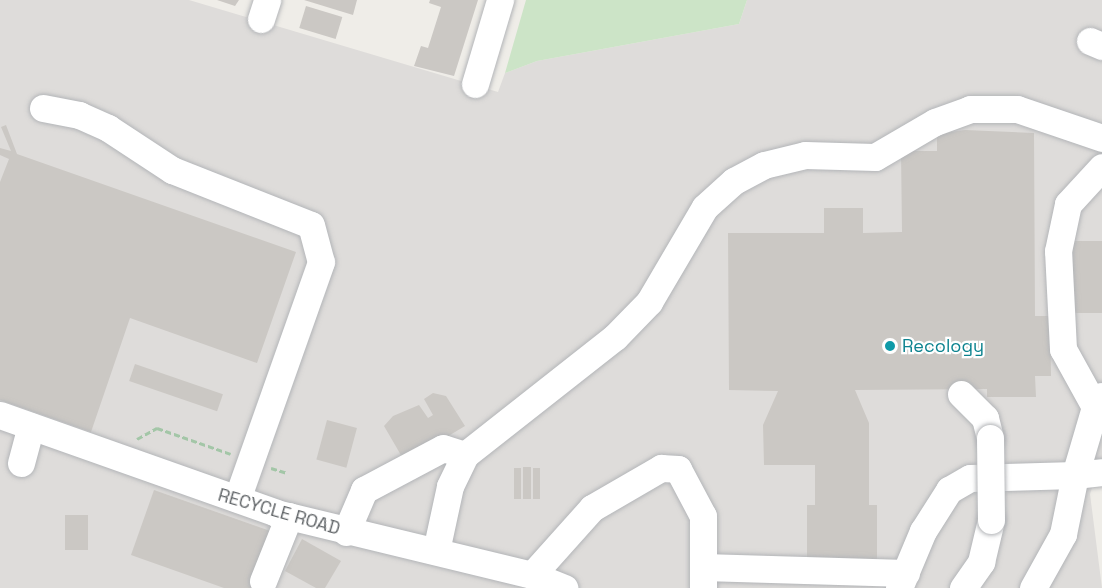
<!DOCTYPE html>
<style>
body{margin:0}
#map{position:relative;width:1102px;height:588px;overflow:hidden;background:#efede8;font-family:"Space Grotesk",sans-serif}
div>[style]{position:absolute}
.industrial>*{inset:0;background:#dedcda}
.green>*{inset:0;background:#cce4c7}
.building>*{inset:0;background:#cbc8c4;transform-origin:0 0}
.path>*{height:3px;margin-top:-1.5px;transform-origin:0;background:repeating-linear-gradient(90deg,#a3c6a7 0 6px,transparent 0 9px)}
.roads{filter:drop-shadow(0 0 2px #b3b5b8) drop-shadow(0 0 2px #b3b5b8)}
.minor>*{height:27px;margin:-13.5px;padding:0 13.5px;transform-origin:13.5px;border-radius:13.5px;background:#fff}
.bridges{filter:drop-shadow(0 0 2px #b3b5b8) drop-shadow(0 0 2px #b3b5b8)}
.minor-bridge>*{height:27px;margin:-13.5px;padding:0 13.5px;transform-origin:13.5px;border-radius:13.5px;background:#fff}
.dots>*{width:16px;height:16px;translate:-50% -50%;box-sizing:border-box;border:3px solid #fff;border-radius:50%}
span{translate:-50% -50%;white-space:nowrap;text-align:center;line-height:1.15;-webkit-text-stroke:4.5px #fff;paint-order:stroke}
.culture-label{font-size:18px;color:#0d838f}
.left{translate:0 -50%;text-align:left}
.street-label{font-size:18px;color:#5f6366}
</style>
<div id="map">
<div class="industrial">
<div style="clip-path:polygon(0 0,189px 0,498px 92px,505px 73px,537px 61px,739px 24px,747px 0,1102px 0,1102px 459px,1090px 494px,1102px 588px,0 588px)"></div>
</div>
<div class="green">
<div style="clip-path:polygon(526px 0,747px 0,739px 24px,537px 61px,505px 73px)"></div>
</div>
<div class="building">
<div style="clip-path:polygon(217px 0,239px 0,235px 6px)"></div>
<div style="clip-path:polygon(304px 0,357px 0,353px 15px)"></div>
<div style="clip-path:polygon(430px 0,478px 0,454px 76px,414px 66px,421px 46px,428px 48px,441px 7px,429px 3px)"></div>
<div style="left:306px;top:6px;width:38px;height:23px;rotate:17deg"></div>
<div style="clip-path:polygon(6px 125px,17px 154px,296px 252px,257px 363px,130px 318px,91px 432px,0 400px,0 182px,9px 159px,0 155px,0 148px,11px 151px,1px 127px)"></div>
<div style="clip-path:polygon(965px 130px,1034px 133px,1035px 316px,1050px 316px,1051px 376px,1035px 376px,1036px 397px,987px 397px,987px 389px,855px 390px,869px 423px,869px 505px,877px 505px,877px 559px,807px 560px,807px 505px,815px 505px,815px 465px,764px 465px,763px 425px,778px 391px,729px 390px,728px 233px,824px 233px,824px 208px,863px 208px,863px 233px,902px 232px,901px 151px,937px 151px,937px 134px)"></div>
<div style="left:1073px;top:241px;width:29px;height:72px"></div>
<div style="left:135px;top:364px;width:93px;height:18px;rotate:19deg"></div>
<div style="clip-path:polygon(433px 393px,446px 396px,465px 426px,405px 462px,384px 426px,393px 416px,419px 405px,428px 418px,433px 415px,424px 399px)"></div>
<div style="left:327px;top:420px;width:31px;height:41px;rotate:15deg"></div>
<div style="left:523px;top:467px;width:8px;height:32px"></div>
<div style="left:514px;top:468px;width:7px;height:31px"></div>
<div style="left:533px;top:468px;width:7px;height:31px"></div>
<div style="clip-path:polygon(154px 490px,273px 532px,253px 588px,224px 588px,131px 555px)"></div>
<div style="left:65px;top:515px;width:23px;height:35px"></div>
<div style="clip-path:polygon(302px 539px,341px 561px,325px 588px,316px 588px,285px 571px)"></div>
</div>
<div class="path">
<div style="left:137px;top:439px;width:23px;rotate:-29deg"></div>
<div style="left:157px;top:428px;width:78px;rotate:19.4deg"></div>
<div style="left:271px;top:468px;width:17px;rotate:17deg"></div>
</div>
<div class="roads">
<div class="minor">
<div style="left:261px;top:19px;width:20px;rotate:-72deg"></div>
<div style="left:1090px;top:41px;width:13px;rotate:23deg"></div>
<div style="left:475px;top:84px;width:88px;rotate:-73.4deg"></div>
<div style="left:43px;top:108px;width:37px;rotate:11deg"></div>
<div style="left:79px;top:115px;width:32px;rotate:24deg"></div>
<div style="left:108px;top:128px;width:77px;rotate:33.3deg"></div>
<div style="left:172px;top:170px;width:149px;rotate:21.6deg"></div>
<div style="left:311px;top:225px;width:38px;rotate:75deg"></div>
<div style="left:321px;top:262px;width:251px;rotate:109.5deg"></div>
<div style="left:961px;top:394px;width:34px;rotate:45deg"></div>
<div style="left:985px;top:418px;width:21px;rotate:76deg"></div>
<div style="left:1095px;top:407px;width:66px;rotate:-118.9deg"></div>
<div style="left:1063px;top:349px;width:98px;rotate:-92.9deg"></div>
<div style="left:1058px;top:251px;width:48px;rotate:-78deg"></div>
<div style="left:1068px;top:204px;width:50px;rotate:-47.4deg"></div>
<div style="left:0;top:415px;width:293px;rotate:19.5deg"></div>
<div style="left:276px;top:513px;width:263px;rotate:13.6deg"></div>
<div style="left:532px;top:575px;width:35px;rotate:22deg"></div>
<div style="left:21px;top:463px;width:38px;rotate:-75deg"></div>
<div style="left:346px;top:532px;width:46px;rotate:-66.8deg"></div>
<div style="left:364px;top:490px;width:89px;rotate:-28deg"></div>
<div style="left:443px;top:448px;width:23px;rotate:18deg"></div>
<div style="left:436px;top:551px;width:66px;rotate:-77.8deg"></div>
<div style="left:450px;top:486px;width:34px;rotate:-64deg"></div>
<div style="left:465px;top:455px;width:191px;rotate:-38.2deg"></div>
<div style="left:615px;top:337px;width:49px;rotate:-45.8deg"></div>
<div style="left:649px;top:302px;width:110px;rotate:-59.5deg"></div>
<div style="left:705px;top:207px;width:39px;rotate:-42deg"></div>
<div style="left:734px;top:181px;width:34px;rotate:-28deg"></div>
<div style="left:764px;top:165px;width:42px;rotate:-13.7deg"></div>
<div style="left:805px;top:155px;width:70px;rotate:1.6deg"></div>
<div style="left:875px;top:157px;width:69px;rotate:-30.3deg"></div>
<div style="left:935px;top:122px;width:37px;rotate:-20deg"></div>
<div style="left:970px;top:109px;width:47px"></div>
<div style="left:1017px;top:109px;width:90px;rotate:18.8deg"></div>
<div style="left:703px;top:567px;width:203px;rotate:1.7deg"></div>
<div style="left:532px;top:575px;width:90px;rotate:-48.2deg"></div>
<div style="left:592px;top:508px;width:80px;rotate:-30.1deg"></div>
<div style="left:661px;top:468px;width:17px;rotate:3deg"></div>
<div style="left:678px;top:469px;width:53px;rotate:62deg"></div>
<div style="left:703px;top:516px;width:72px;rotate:90deg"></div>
<div style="left:263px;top:581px;width:70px;rotate:-68.2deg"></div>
<div style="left:899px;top:588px;width:62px;rotate:-67.2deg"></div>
<div style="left:923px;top:531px;width:49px;rotate:-57.6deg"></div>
<div style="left:949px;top:490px;width:24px;rotate:-30deg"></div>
<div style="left:970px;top:478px;width:105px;rotate:-1.6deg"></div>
<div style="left:1075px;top:475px;width:71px;rotate:-73.6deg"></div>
<div style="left:1095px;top:407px;width:13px;rotate:-58deg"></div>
<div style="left:963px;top:588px;width:32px;rotate:-55deg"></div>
<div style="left:981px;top:562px;width:43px;rotate:-76.6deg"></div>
<div style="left:1033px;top:588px;width:62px;rotate:-60.9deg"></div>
<div style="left:1063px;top:534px;width:60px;rotate:-78.5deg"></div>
<div style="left:1075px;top:475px;width:27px;rotate:-6deg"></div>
</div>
</div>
<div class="bridges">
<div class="minor-bridge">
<div style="left:990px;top:438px;width:82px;rotate:89.3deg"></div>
</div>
</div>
<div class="dots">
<div style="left:890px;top:346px;background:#0f9aa8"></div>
</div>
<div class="culture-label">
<span class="left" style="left:902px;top:346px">Recology</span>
</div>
<div class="street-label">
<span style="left:279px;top:512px;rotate:16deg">RECYCLE ROAD</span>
</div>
</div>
